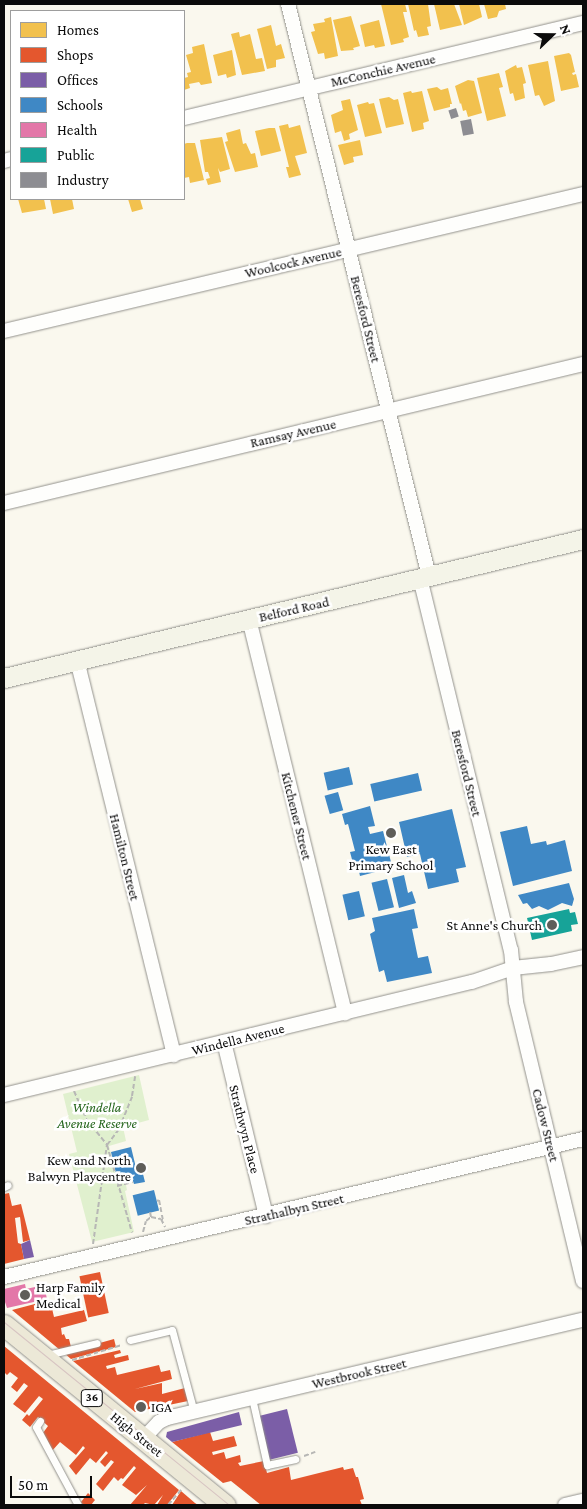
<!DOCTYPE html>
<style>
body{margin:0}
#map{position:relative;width:587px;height:1509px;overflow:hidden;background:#faf8ee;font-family:"Crimson Pro",serif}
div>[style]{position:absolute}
.green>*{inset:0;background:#e0f0ce}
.homes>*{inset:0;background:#f2c14e}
.shops>*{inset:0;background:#e4572e;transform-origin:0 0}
.offices>*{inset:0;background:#7b5ea7;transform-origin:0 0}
.schools>*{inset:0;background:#3f88c5;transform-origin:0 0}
.health>*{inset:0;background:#e377a8}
.public>*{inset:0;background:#17a398}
.industry>*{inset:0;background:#8d8d92;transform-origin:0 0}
.path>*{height:2px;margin-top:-1px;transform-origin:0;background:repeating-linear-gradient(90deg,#b7b7b5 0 5px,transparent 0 7.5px)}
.roads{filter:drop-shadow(0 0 1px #93928d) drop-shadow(0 0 1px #93928d)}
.lane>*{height:7px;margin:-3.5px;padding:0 3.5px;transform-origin:3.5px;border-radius:3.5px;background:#fefefc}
.street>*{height:14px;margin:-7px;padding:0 7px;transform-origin:7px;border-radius:7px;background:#fefefc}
.secondary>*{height:19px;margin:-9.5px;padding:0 9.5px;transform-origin:9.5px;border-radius:9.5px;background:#f4f4e8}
.primary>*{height:21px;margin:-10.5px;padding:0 10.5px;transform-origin:10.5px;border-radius:10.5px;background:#ece8d7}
.tram>*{height:1px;margin:-0.5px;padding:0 0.5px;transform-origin:0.5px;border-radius:0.5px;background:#d7c4c2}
.dots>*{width:14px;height:14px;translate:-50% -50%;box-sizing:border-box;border:2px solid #fff;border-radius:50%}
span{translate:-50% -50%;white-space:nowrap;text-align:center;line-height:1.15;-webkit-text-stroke:5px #fff;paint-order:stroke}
.shield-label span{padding:1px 4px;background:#fff;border:1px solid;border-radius:4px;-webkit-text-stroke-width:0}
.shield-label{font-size:12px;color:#0b0b0b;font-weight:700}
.street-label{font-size:14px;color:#0b0b0b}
.poi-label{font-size:14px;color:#0b0b0b}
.right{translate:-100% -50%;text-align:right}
.left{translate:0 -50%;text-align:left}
.park-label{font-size:14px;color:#24641b;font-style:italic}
.frame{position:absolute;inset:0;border:5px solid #0b0b0b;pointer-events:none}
.legend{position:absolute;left:10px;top:10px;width:175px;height:190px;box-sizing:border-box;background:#fff;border:1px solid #9d9d9d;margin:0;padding:6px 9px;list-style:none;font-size:15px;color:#0b0b0b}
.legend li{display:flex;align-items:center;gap:10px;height:25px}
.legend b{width:25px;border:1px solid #9d9d9d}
.north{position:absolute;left:527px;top:10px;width:50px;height:50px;-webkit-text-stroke:4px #fff;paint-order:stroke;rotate:68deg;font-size:14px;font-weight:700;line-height:20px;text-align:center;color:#0b0b0b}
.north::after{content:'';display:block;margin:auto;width:18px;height:22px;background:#0b0b0b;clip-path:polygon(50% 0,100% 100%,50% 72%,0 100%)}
.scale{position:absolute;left:10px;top:1476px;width:82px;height:22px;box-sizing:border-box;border:2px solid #0b0b0b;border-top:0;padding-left:6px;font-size:15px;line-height:18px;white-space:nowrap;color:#0b0b0b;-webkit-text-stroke:4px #fff;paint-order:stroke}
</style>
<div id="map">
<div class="green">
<div style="clip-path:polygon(139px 1075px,149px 1120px,123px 1127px,126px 1141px,109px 1146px,118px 1182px,125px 1180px,127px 1190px,125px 1191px,134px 1232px,92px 1242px,69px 1154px,77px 1152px,63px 1094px)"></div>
</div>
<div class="homes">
<div style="clip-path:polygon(381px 4px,405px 4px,407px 12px,403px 12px,409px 37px,403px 39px,404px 42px,391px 45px)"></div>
<div style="clip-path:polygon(408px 4px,428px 4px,431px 26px,427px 27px,429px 35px,418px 37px,416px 30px,414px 31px)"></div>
<div style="clip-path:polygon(434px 4px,454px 4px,462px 25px,440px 30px)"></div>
<div style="clip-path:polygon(459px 4px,479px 4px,482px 17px,464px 25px)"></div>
<div style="clip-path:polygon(484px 4px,505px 4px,506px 9px,499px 11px,497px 17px,488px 19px)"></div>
<div style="clip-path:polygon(351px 16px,360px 46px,353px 48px,354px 50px,341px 51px,333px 20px)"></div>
<div style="clip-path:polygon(331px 17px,338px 56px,325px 59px,324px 53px,318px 54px,311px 32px,315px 31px,313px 24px,325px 22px,324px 19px)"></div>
<div style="clip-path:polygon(379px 20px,385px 46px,375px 48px,374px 45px,365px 47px,360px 25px)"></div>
<div style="clip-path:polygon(271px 25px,276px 46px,281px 44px,285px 58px,276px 60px,276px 67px,267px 69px,257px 29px)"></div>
<div style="clip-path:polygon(239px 32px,240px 37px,250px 34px,256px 59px,262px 58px,265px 71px,242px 75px,231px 34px)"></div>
<div style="clip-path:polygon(204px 44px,212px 83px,201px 85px,199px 82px,189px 84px,190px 88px,184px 90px,184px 78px,188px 77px,187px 73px,191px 72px,186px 55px,193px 53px,192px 47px)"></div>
<div style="clip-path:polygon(232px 50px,236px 75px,227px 78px,226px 74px,218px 76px,213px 55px)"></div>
<div style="clip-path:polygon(569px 53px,571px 55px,575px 72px,572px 73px,573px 75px,576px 74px,579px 87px,561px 91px,554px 56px)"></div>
<div style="clip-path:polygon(548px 61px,555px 101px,544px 106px,539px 95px,535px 96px,528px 65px)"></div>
<div style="clip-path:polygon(516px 65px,517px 68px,522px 67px,526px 83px,523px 84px,525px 98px,515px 101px,513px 93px,510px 94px,505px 71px)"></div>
<div style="clip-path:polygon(499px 73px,503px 87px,499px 88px,506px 116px,487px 121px,477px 78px)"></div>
<div style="clip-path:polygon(468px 80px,474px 81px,482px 113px,468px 117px,466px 110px,463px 111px,461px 103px,460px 104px,455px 86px)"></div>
<div style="clip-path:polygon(437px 87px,441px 90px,448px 88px,452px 104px,450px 104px,450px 107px,434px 111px,427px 89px)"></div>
<div style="clip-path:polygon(411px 91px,412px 93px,422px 91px,429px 121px,423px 123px,424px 129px,412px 132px,403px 93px)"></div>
<div style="clip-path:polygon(389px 97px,394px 100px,398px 99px,404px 124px,386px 128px,379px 99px)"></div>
<div style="clip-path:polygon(350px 99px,358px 130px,349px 134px,350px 139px,344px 141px,341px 131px,335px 133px,331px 115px,343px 110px,341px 101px)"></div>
<div style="clip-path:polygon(368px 102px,369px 104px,374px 103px,382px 133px,365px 137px,357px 105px)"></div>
<div style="clip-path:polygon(288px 124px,289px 128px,300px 125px,307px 153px,295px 156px,301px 175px,289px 178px,286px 167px,289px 167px,279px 126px)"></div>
<div style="clip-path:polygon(269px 128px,275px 128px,281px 151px,261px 156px,255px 131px)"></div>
<div style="clip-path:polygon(240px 129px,243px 144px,246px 143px,251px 154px,255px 153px,258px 167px,235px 172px,225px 142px,228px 141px,226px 133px)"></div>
<div style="clip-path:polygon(222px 137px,230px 169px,220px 172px,218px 168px,221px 182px,208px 185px,206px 179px,210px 178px,208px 172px,205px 172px,200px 140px)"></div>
<div style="clip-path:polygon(360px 140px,363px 155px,353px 157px,354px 162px,344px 165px,338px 145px)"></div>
<div style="clip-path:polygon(187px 143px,195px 143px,204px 180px,190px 183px,189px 177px,184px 178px,184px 144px)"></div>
<div style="clip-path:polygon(18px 199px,44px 199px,46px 209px,22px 213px)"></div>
<div style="clip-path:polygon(50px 199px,72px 199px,74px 209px,53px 214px)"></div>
<div style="clip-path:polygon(128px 199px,140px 199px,143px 209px,132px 212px)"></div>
</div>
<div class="shops">
<div style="clip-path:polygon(9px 1193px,12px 1206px,21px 1204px,30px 1240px,23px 1242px,20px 1217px,15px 1218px,18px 1243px,21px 1244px,24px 1259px,4px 1264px,4px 1194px)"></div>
<div style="left:100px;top:1272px;width:42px;height:21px;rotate:78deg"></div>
<div style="clip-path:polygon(50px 1300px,54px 1317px,84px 1310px,87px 1321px,61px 1328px,62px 1335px,64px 1334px,66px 1339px,69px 1339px,71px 1347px,60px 1350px,12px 1310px)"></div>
<div style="clip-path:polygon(114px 1339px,116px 1347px,71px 1359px,64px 1353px)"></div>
<div style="clip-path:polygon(4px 1346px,179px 1490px,167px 1505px,157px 1505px,163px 1495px,154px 1505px,145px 1503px,143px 1505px,130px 1505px,147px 1485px,136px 1495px,122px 1485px,136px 1468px,134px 1466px,123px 1479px,121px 1478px,118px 1481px,114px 1477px,103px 1491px,96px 1484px,114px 1462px,111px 1460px,105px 1467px,100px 1462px,108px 1453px,106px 1451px,96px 1463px,90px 1458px,76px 1475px,69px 1466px,85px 1448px,83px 1446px,76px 1455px,60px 1442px,51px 1452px,43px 1433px,48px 1426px,38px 1417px,30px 1427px,22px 1420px,27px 1414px,29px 1416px,43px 1399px,39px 1396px,25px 1413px,13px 1404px,28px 1386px,24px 1383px,17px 1392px,11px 1387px,18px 1378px,10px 1372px,7px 1375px,4px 1372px)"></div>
<div style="clip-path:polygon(120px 1350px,121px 1353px,114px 1355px,115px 1358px,128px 1355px,129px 1360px,106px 1366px,107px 1369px,115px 1367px,117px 1375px,159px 1365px,161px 1372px,170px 1370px,172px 1379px,135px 1389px,162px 1383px,162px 1394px,185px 1388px,188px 1401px,135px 1412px,73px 1361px)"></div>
<div style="clip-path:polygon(210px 1432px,213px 1441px,234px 1436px,237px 1446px,212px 1452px,213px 1455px,224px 1452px,226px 1459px,240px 1455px,241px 1462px,238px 1463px,240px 1466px,264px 1461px,267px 1473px,289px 1467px,291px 1480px,343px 1467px,344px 1470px,353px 1468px,356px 1477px,358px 1477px,364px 1499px,360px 1500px,362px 1505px,261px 1505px,231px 1481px,223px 1483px,172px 1442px)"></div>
<div style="clip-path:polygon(181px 1491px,195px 1503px,198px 1505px,172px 1505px)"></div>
<div style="clip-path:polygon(88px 1493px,95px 1500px,91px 1505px,83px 1505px,81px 1502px)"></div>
</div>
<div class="offices">
<div style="clip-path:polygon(30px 1240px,34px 1257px,24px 1259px,21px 1244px)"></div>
<div style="left:287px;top:1409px;width:45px;height:30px;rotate:76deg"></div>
<div style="clip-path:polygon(239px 1412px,242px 1425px,172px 1442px,166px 1437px,167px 1432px)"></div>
</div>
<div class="schools">
<div style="left:349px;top:767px;width:18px;height:26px;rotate:77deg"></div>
<div style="left:418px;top:773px;width:18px;height:49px;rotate:77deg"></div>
<div style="left:338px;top:792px;width:19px;height:14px;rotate:74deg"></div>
<div style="clip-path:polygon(370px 806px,375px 826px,368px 827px,370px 834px,383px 831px,391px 862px,382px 864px,383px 870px,360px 876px,358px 867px,354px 867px,350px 852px,355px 851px,348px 824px,345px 825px,342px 814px)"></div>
<div style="clip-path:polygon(452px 809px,466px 867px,456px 869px,459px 882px,428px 889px,420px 854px,407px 857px,399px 822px)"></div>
<div style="clip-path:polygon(527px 826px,531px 844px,546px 841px,547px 845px,565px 840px,572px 871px,513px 886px,500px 832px)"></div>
<div style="clip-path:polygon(404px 875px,408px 893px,412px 891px,416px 903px,399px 908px,392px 878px)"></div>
<div style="left:387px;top:879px;width:29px;height:16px;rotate:76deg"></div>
<div style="clip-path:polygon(569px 883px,574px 899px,572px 906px,562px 903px,548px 910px,539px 906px,532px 909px,527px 903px,523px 904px,518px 895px)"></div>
<div style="left:359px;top:891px;width:26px;height:17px;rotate:77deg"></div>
<div style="clip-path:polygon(414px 909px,418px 928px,412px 929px,418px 958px,428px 956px,432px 973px,387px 982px,384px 970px,379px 972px,370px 934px,375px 931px,372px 918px)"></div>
<div style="clip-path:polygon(131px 1147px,137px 1172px,142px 1170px,145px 1182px,134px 1184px,132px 1178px,118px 1182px,111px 1152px)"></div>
<div style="left:154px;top:1190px;width:21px;height:22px;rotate:76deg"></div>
</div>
<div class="health">
<div style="clip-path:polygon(25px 1284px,26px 1289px,44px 1285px,47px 1299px,7px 1308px,4px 1299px,4px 1289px)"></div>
</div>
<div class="public">
<div style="clip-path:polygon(569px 909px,570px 913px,575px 912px,578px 924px,571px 925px,572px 931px,532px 940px,527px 918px)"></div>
</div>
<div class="industry">
<div style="left:456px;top:108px;width:9px;height:8px;rotate:72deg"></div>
<div style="left:471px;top:119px;width:15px;height:11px;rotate:79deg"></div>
</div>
<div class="path">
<div style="left:74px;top:1091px;width:32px;rotate:66deg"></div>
<div style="left:87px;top:1120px;width:32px;rotate:51deg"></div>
<div style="left:107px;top:1145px;width:91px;rotate:74.1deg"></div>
<div style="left:117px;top:1186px;width:16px;rotate:-14deg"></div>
<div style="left:157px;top:1201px;width:2px;rotate:-27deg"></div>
<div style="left:159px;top:1200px;width:21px;rotate:79deg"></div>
<div style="left:151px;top:1217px;width:10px;rotate:11deg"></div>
<div style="left:161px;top:1219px;width:9px;rotate:63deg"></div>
<div style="left:143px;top:1232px;width:11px;rotate:-75deg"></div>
<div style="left:146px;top:1221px;width:6px;rotate:-39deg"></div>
<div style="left:151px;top:1217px;width:5px;rotate:-101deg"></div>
<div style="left:93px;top:1244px;width:100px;rotate:-82deg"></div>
<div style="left:107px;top:1145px;width:20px;rotate:-53deg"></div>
<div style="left:119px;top:1129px;width:35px;rotate:-68deg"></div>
<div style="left:132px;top:1096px;width:20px;rotate:-81deg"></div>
<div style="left:72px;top:1360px;width:52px;rotate:-16.7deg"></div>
<div style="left:304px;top:1456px;width:12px;rotate:-20deg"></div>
<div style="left:168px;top:1505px;width:20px;rotate:-49deg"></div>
</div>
<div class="roads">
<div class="lane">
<div style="left:4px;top:1187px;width:4px;rotate:-27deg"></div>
<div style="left:130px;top:1340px;width:43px;rotate:-13.4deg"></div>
<div style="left:172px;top:1330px;width:85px;rotate:75deg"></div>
<div style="left:47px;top:1355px;width:51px;rotate:-13.5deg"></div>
<div style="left:252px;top:1398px;width:69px;rotate:77.4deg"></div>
<div style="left:267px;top:1465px;width:29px;rotate:-12deg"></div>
<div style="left:40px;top:1421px;width:7px;rotate:124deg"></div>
<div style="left:36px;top:1427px;width:89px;rotate:61.7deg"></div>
</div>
<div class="street">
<div style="left:288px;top:4px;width:589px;rotate:76.15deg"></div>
<div style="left:184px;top:118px;width:410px;rotate:-13.4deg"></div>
<div style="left:4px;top:161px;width:7px;rotate:-16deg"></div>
<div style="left:4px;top:331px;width:595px;rotate:-13.31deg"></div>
<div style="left:4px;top:503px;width:595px;rotate:-13.5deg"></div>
<div style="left:420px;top:578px;width:383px;rotate:76.3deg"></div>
<div style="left:511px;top:950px;width:52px;rotate:84.5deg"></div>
<div style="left:516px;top:1002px;width:287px;rotate:76.5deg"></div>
<div style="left:249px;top:619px;width:406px;rotate:76.3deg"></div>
<div style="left:77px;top:660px;width:407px;rotate:76.2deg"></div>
<div style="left:224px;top:1042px;width:179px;rotate:76.4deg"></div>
<div style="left:4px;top:1095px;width:481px;rotate:-13.6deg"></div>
<div style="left:472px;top:982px;width:43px;rotate:-18.9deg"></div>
<div style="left:513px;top:968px;width:38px;rotate:-6deg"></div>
<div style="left:551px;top:964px;width:33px;rotate:-12deg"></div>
<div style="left:4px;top:1277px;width:595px;rotate:-13.41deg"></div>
<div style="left:143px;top:1439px;width:23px;rotate:-47deg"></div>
<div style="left:159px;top:1422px;width:9px;rotate:-27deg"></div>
<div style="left:167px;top:1418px;width:427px;rotate:-13.3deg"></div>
<div style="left:565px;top:1505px;width:18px;rotate:-13deg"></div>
</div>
<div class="secondary">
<div style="left:4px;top:678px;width:595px;rotate:-13.5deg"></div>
</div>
<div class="primary">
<div style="left:4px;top:1325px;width:285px;rotate:39.2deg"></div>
</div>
</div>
<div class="tram">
<div style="left:4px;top:1322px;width:290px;rotate:39.1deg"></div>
</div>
<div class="dots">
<div style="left:391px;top:833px;background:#5f5e5a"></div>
<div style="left:552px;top:925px;background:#5f5e5a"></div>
<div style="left:141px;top:1168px;background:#5f5e5a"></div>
<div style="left:25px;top:1295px;background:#5f5e5a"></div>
<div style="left:141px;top:1407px;background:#5f5e5a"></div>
</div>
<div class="shield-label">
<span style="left:92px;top:1398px">36</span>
</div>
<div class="street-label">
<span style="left:383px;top:70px;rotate:-13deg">McConchie Avenue</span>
<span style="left:293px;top:262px;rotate:-13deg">Woolcock Avenue</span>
<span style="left:366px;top:319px;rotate:76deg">Beresford Street</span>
<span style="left:293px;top:433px;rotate:-13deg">Ramsay Avenue</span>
<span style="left:294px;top:609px;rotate:-13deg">Belford Road</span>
<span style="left:467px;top:773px;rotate:76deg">Beresford Street</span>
<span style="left:297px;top:816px;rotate:76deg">Kitchener Street</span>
<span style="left:125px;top:857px;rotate:76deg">Hamilton Street</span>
<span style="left:238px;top:1039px;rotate:-14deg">Windella Avenue</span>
<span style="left:546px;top:1125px;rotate:76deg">Cadow Street</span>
<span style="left:245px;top:1129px;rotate:76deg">Strathwyn Place</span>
<span style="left:294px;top:1209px;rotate:-13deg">Strathalbyn Street</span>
<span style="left:359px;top:1373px;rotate:-13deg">Westbrook Street</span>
<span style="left:137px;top:1434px;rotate:39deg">High Street</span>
</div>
<div class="poi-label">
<span style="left:391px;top:857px">Kew East<br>Primary School</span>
<span class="right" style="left:542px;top:925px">St Anne's Church</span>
<span class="right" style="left:131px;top:1168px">Kew and North<br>Balwyn Playcentre</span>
<span class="left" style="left:36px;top:1295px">Harp Family<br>Medical</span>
<span class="left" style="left:151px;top:1407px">IGA</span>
</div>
<div class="park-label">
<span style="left:97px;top:1115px">Windella<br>Avenue Reserve</span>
</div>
<div class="frame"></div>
<ul class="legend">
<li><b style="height:14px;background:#f2c14e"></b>Homes</li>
<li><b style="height:14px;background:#e4572e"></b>Shops</li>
<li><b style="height:14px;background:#7b5ea7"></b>Offices</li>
<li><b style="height:14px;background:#3f88c5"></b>Schools</li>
<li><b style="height:14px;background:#e377a8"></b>Health</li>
<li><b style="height:14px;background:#17a398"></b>Public</li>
<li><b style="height:14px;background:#8d8d92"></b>Industry</li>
</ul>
<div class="north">N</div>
<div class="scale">50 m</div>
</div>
